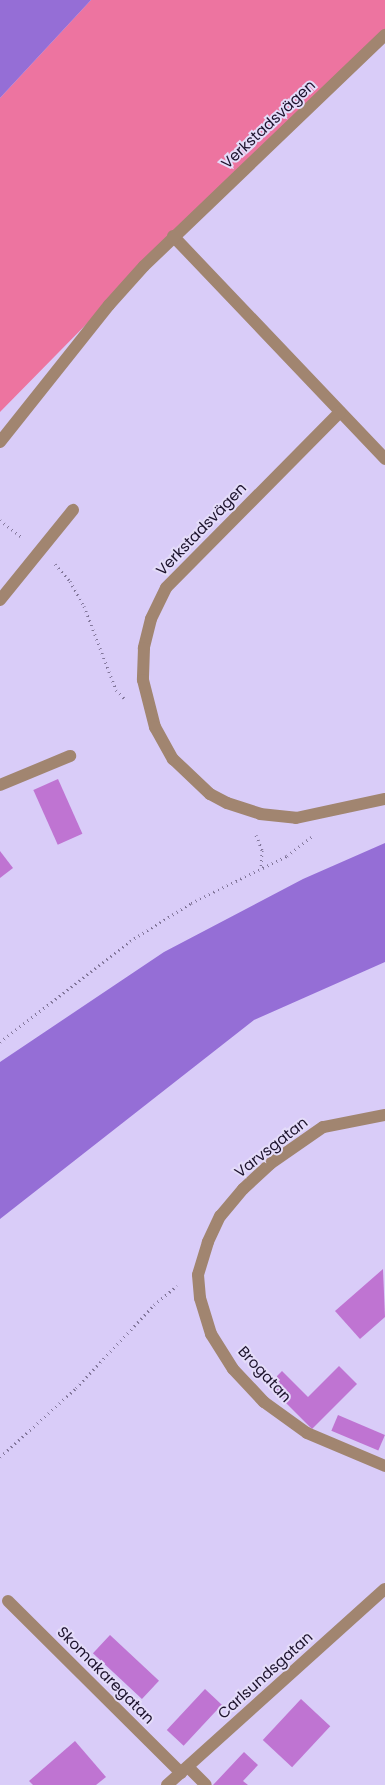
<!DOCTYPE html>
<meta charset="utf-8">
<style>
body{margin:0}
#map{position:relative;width:385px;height:1785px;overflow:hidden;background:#d9ccf8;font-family:Poppins,sans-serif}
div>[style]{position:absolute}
.forest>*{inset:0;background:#ed74a0}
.water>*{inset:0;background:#956ed6}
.building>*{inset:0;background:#bf74d2;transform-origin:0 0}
.path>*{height:3px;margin-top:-1.5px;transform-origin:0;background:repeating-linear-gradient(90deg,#83779b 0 1px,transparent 0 5px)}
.service>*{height:12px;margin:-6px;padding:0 6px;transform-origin:6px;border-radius:6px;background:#a18570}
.minor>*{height:12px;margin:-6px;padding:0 6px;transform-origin:6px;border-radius:6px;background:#a18570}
span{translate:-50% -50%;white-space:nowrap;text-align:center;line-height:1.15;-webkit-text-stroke:4px #e4dcf9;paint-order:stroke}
.street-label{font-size:15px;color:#1c122c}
</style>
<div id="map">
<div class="forest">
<div style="clip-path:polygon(91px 0,385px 0,385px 33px,173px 236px,0 412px,0 98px)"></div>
</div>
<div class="water">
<div style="clip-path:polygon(0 0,91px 0,0 98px)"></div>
<div style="clip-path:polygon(385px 843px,385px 962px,254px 1020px,0 1219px,0 1062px,164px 952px,303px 879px)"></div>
</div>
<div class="building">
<div style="left:58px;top:779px;width:60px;height:27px;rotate:66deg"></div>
<div style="clip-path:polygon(0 851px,13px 868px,0 878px)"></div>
<div style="clip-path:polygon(383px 1269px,385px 1317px,360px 1339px,335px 1311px)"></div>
<div style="clip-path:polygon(339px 1366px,357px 1384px,312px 1429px,268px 1385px,282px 1371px,308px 1397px)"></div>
<div style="left:338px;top:1415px;width:51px;height:17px;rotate:23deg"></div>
<div style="left:110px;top:1635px;width:67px;height:25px;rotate:43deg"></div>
<div style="left:205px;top:1689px;width:23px;height:56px;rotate:43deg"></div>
<div style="left:301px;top:1699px;width:40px;height:56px;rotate:43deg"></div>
<div style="clip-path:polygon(75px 1741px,106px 1777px,96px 1785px,33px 1785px,29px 1781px)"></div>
<div style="clip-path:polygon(244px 1752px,258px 1765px,243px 1781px,248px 1785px,213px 1785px)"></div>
</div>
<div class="path">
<div style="left:0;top:520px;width:29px;rotate:38deg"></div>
<div style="left:55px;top:564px;width:23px;rotate:49deg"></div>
<div style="left:70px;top:581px;width:29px;rotate:61deg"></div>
<div style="left:84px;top:606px;width:90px;rotate:69.1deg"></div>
<div style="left:116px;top:690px;width:13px;rotate:45deg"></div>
<div style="left:256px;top:835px;width:16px;rotate:68deg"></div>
<div style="left:262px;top:850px;width:17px;rotate:93deg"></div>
<div style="left:0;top:1042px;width:165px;rotate:-37.8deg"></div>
<div style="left:130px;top:941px;width:72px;rotate:-31.9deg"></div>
<div style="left:191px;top:903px;width:107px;rotate:-26.1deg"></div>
<div style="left:287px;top:856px;width:31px;rotate:-38deg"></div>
<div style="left:0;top:1457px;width:103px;rotate:-42.2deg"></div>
<div style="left:76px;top:1388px;width:114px;rotate:-46.8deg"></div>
<div style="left:154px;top:1305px;width:30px;rotate:-40deg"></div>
</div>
<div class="service">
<div style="left:0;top:600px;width:116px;rotate:-51deg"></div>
<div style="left:0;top:785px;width:76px;rotate:-22.5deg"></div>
<div style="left:188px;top:1767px;width:25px;rotate:45deg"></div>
</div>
<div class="minor">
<div style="left:173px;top:236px;width:308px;rotate:46.4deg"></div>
<div style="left:340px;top:412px;width:247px;rotate:134.7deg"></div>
<div style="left:166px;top:588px;width:34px;rotate:116deg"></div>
<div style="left:151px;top:619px;width:30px;rotate:104deg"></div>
<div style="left:144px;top:648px;width:32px;rotate:92deg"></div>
<div style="left:143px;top:680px;width:49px;rotate:75.7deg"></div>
<div style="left:155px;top:727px;width:37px;rotate:61deg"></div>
<div style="left:173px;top:759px;width:51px;rotate:43.4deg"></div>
<div style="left:210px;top:794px;width:19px;rotate:28deg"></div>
<div style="left:227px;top:803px;width:35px;rotate:18deg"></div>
<div style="left:260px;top:814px;width:36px;rotate:6deg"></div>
<div style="left:296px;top:818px;width:91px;rotate:-12.1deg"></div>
<div style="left:0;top:442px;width:175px;rotate:-51.5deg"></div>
<div style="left:109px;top:305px;width:52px;rotate:-48.1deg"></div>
<div style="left:144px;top:266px;width:334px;rotate:-43.8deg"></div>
<div style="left:385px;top:1115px;width:63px;rotate:169deg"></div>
<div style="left:323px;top:1127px;width:65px;rotate:145.1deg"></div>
<div style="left:270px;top:1164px;width:37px;rotate:137deg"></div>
<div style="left:243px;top:1189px;width:35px;rotate:130deg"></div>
<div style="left:220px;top:1216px;width:29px;rotate:115deg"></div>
<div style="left:208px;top:1242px;width:34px;rotate:107deg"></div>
<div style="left:198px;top:1275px;width:23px;rotate:85deg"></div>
<div style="left:200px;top:1298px;width:38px;rotate:73deg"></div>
<div style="left:211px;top:1334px;width:41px;rotate:57.8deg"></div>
<div style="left:233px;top:1369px;width:45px;rotate:46.8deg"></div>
<div style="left:264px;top:1402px;width:53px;rotate:35.8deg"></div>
<div style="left:307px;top:1433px;width:85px;rotate:22.9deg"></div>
<div style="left:8px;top:1601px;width:244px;rotate:44.8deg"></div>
<div style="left:167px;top:1785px;width:293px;rotate:-42deg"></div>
</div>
<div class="street-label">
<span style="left:268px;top:124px;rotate:-43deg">Verkstadsvägen</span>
<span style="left:201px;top:529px;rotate:-46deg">Verkstadsvägen</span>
<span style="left:271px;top:1147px;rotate:-38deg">Varvsgatan</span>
<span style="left:265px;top:1374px;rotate:47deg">Brogatan</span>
<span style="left:106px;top:1675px;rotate:45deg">Skomakaregatan</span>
<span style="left:265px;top:1675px;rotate:-42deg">Carlsundsgatan</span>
</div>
</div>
